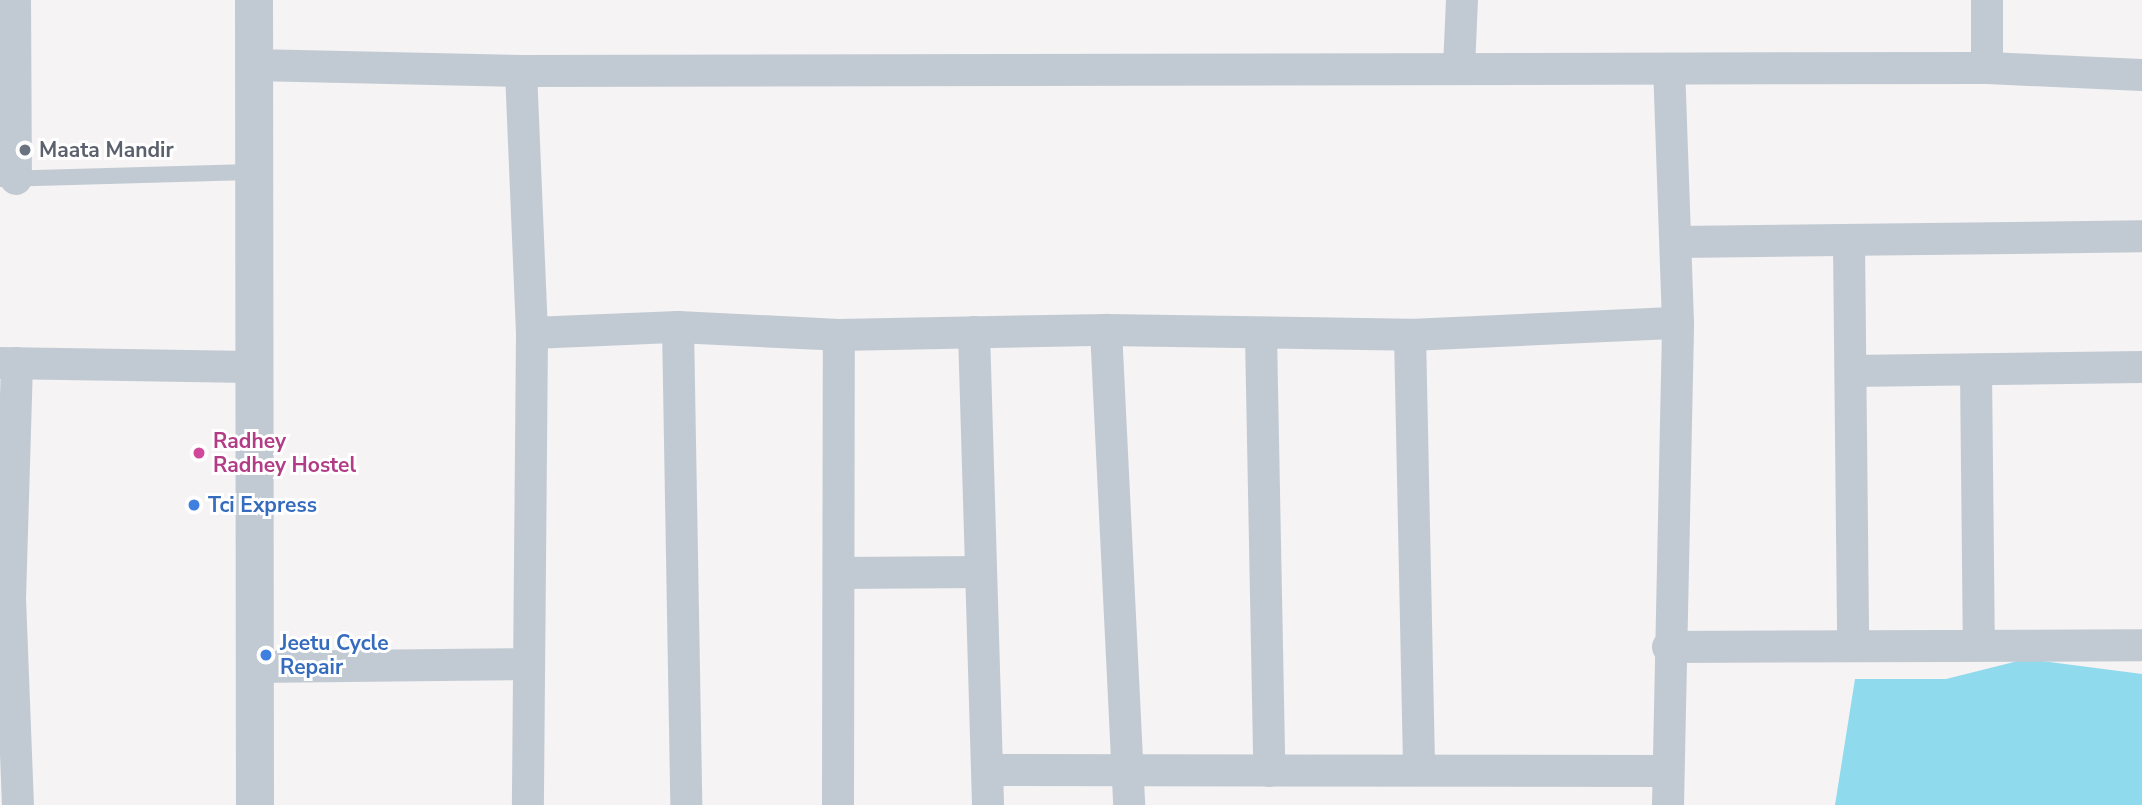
<!DOCTYPE html>
<style>
body{margin:0}
#map{position:relative;width:2142px;height:805px;overflow:hidden;background:#f5f3f3;font-family:"Nunito Sans",sans-serif}
div>[style]{position:absolute}
.water>*{inset:0;background:#90daee}
.service>*{height:16px;margin:-8px;padding:0 8px;transform-origin:8px;border-radius:8px;background:#c1cad2}
.minor>*{height:32px;margin:-16px;padding:0 16px;transform-origin:16px;border-radius:16px;background:#c1cad2}
.tertiary>*{height:38px;margin:-19px;padding:0 19px;transform-origin:19px;border-radius:19px;background:#c1cad2}
.dots>*{width:19px;height:19px;translate:-50% -50%;box-sizing:border-box;border:4px solid #fff;border-radius:50%}
span{translate:-50% -50%;white-space:nowrap;text-align:center;line-height:1.15;-webkit-text-stroke:6px #fff;paint-order:stroke}
.worship-label{font-size:21px;color:#5b616d;font-weight:700}
.left{translate:0 -50%;text-align:left}
.hotel-label{font-size:21px;color:#b23c85;font-weight:700}
.shop-label{font-size:21px;color:#366cbe;font-weight:700}
</style>
<div id="map">
<div class="water">
<div style="clip-path:polygon(2026px 659px,2142px 674px,2142px 805px,1835px 805px,1855px 679px,1946px 679px)"></div>
</div>
<div class="service">
<div style="left:0;top:179px;width:251px;rotate:-1.6deg"></div>
</div>
<div class="minor">
<div style="left:15px;top:0;width:179px;rotate:89.7deg"></div>
<div style="left:1987px;top:0;width:68px;rotate:90deg"></div>
<div style="left:253px;top:65px;width:268px;rotate:1.3deg"></div>
<div style="left:521px;top:71px;width:1466px;rotate:-0.12deg"></div>
<div style="left:1987px;top:68px;width:155px;rotate:2.6deg"></div>
<div style="left:1459px;top:68px;width:68px;rotate:-87.5deg"></div>
<div style="left:521px;top:71px;width:262px;rotate:87.6deg"></div>
<div style="left:532px;top:333px;width:472px;rotate:90.5deg"></div>
<div style="left:1677px;top:242px;width:465px;rotate:-0.7deg"></div>
<div style="left:1849px;top:244px;width:401px;rotate:89.4deg"></div>
<div style="left:678px;top:327px;width:478px;rotate:89deg"></div>
<div style="left:1106px;top:330px;width:476px;rotate:87.2deg"></div>
<div style="left:974px;top:332px;width:473px;rotate:88.3deg"></div>
<div style="left:532px;top:333px;width:146px;rotate:-2.4deg"></div>
<div style="left:678px;top:327px;width:161px;rotate:2.8deg"></div>
<div style="left:839px;top:335px;width:267px;rotate:-1.1deg"></div>
<div style="left:1106px;top:330px;width:304px;rotate:0.9deg"></div>
<div style="left:1410px;top:335px;width:268px;rotate:-2.6deg"></div>
<div style="left:1261px;top:335px;width:436px;rotate:88.9deg"></div>
<div style="left:1410px;top:335px;width:433px;rotate:88.8deg"></div>
<div style="left:0;top:363px;width:251px;rotate:0.9deg"></div>
<div style="left:17px;top:363px;width:235px;rotate:91.7deg"></div>
<div style="left:10px;top:598px;width:207px;rotate:87.8deg"></div>
<div style="left:1851px;top:371px;width:291px;rotate:-0.8deg"></div>
<div style="left:1976px;top:371px;width:274px;rotate:89.4deg"></div>
<div style="left:839px;top:573px;width:142px;rotate:-0.4deg"></div>
<div style="left:1668px;top:647px;width:474px;rotate:-0.2deg"></div>
<div style="left:254px;top:667px;width:273px;rotate:-0.6deg"></div>
<div style="left:989px;top:770px;width:678px;rotate:0.08deg"></div>
<div style="left:838px;top:805px;width:470px;rotate:-89.9deg"></div>
<div style="left:1668px;top:805px;width:482px;rotate:-88.8deg"></div>
<div style="left:1678px;top:323px;width:254px;rotate:-92deg"></div>
</div>
<div class="tertiary">
<div style="left:254px;top:0;width:805px;rotate:89.93deg"></div>
</div>
<div class="dots">
<div style="left:25px;top:150px;background:#6b7280"></div>
<div style="left:199px;top:453px;background:#d1479c"></div>
<div style="left:194px;top:505px;background:#3f7fe0"></div>
<div style="left:266px;top:655px;background:#3f7fe0"></div>
</div>
<div class="worship-label">
<span class="left" style="left:39px;top:150px">Maata Mandir</span>
</div>
<div class="hotel-label">
<span class="left" style="left:213px;top:453px">Radhey<br>Radhey Hostel</span>
</div>
<div class="shop-label">
<span class="left" style="left:208px;top:505px">Tci Express</span>
<span class="left" style="left:280px;top:655px">Jeetu Cycle<br>Repair</span>
</div>
</div>
